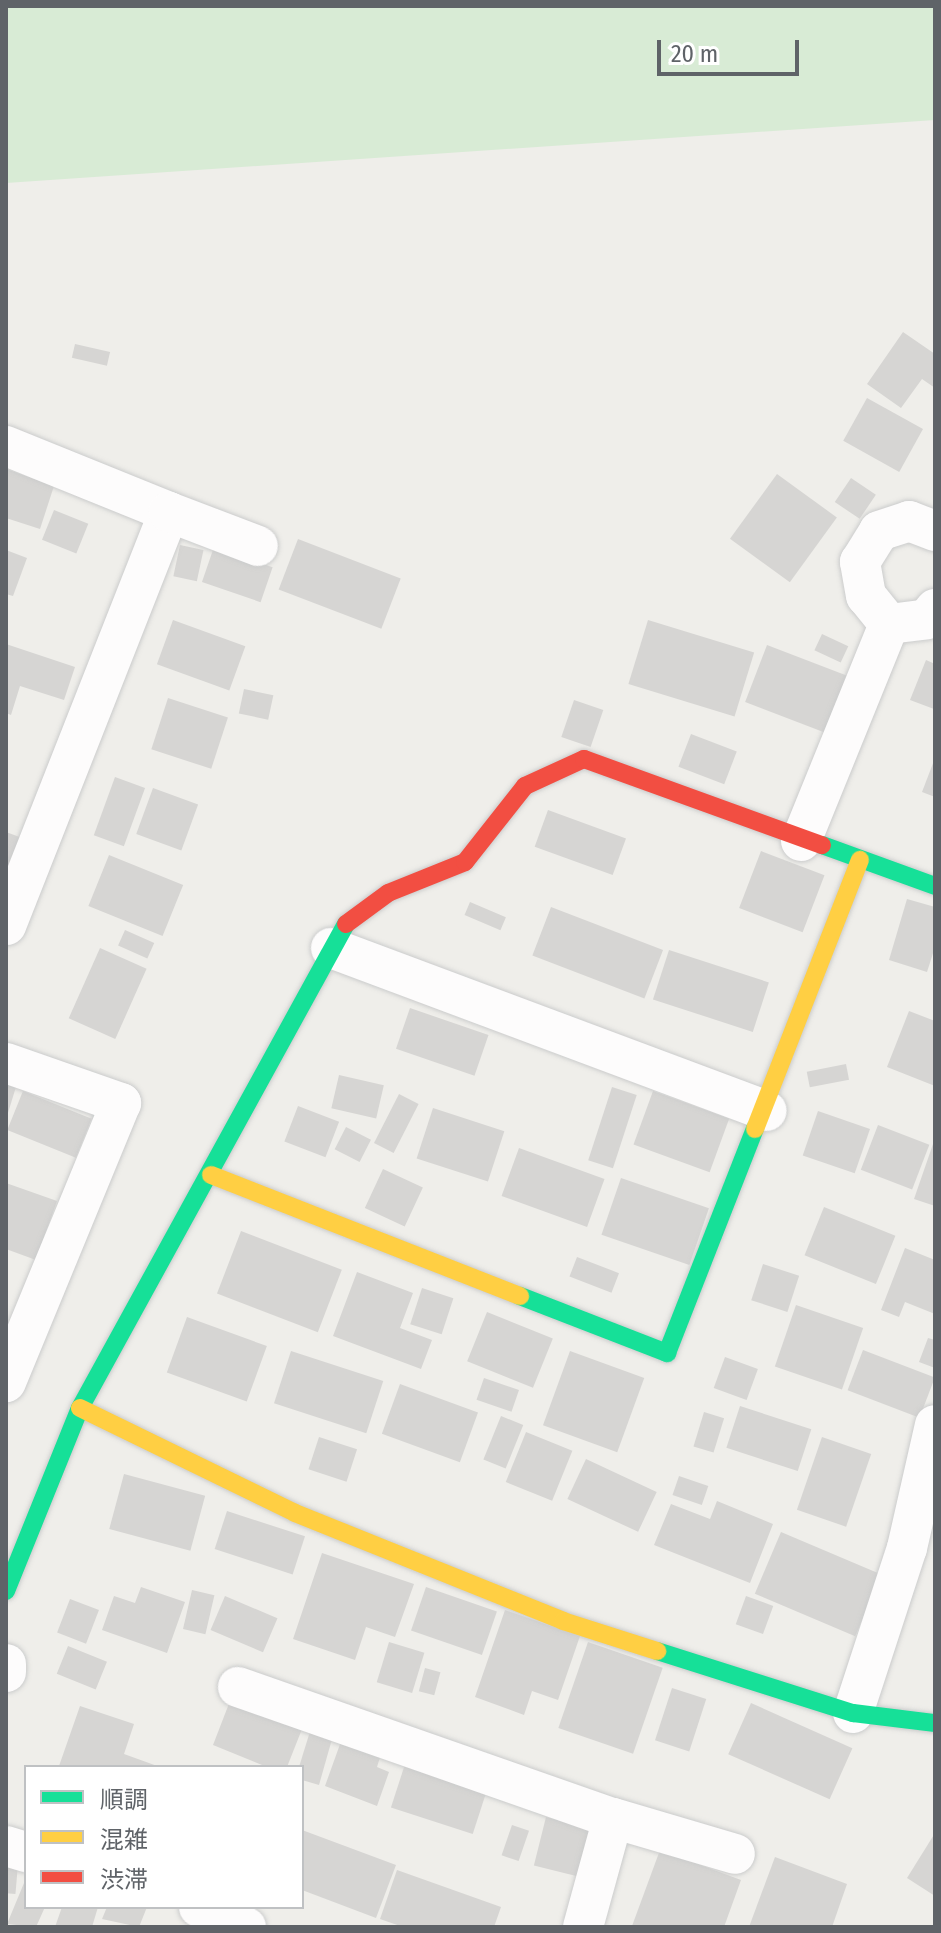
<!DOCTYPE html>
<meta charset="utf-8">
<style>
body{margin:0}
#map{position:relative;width:941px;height:1933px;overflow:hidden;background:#efeeea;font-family:"Fira Sans Condensed","Noto Sans JP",sans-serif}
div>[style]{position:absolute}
.green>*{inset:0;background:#d8ebd5}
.building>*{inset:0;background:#d6d5d3;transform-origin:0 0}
.roads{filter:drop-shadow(0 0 2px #cbcccc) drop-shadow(0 0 2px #cbcccc)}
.street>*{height:40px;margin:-20px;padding:0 20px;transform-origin:20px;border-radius:20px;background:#fdfcfc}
.fast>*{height:18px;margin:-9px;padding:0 9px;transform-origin:9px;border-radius:9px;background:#16e098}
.slow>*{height:18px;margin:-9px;padding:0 9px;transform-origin:9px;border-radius:9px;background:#ffcf43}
.jam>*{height:18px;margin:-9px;padding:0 9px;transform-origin:9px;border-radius:9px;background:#f24e42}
span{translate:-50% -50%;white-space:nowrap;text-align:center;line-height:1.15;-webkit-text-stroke:7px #fff;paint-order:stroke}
.frame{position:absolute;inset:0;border:8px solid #5f6368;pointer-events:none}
.legend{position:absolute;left:24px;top:1765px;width:280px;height:144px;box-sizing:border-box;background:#fff;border:2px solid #bfc1c3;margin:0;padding:10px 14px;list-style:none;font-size:24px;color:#5f6368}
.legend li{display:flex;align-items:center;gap:16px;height:40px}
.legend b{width:40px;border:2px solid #bfc1c3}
.scale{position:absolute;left:657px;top:40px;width:142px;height:36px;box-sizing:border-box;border:4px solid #5f6368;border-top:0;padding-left:10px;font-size:24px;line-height:28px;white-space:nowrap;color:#5f6368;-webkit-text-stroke:6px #fff;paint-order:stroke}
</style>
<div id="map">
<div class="green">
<div style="clip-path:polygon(6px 6px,935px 6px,935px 120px,6px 183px)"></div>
</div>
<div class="building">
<div style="clip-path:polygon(903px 332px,935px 354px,935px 388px,922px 379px,901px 408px,867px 384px)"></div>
<div style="left:75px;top:344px;width:36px;height:14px;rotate:13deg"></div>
<div style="left:867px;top:398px;width:64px;height:49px;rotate:29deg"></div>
<div style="clip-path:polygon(6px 469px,54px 486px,40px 529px,6px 518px)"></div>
<div style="left:777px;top:474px;width:74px;height:80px;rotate:36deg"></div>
<div style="left:851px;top:478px;width:30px;height:29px;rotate:34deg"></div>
<div style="left:54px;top:510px;width:37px;height:32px;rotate:22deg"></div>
<div style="left:298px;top:539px;width:110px;height:54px;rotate:21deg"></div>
<div style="left:180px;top:545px;width:24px;height:32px;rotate:12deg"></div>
<div style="left:214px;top:547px;width:62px;height:37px;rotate:19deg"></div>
<div style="clip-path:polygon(6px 550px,27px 558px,13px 596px,6px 594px)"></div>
<div style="left:173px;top:620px;width:77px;height:47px;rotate:20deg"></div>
<div style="left:648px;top:620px;width:111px;height:67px;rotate:17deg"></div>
<div style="left:822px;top:634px;width:29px;height:18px;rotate:25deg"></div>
<div style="clip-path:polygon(6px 644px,75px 667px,64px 700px,20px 686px,11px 715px,6px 713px)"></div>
<div style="left:767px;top:645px;width:88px;height:61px;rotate:21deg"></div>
<div style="clip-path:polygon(926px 660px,935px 664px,934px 709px,910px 700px)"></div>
<div style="left:244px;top:689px;width:30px;height:25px;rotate:12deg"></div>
<div style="left:168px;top:698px;width:63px;height:54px;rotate:18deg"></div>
<div style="left:574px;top:700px;width:31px;height:39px;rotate:19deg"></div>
<div style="left:691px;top:734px;width:49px;height:35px;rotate:21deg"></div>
<div style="clip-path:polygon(935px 758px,935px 797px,922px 792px)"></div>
<div style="left:115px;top:777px;width:32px;height:62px;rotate:20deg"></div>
<div style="left:153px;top:788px;width:48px;height:49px;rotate:20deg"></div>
<div style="left:548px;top:810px;width:83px;height:39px;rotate:20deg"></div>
<div style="clip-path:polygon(6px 832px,25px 839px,6px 893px)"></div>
<div style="left:761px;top:851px;width:68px;height:61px;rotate:21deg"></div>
<div style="left:109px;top:855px;width:80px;height:55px;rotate:22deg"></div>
<div style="clip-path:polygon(907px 899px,935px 907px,935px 947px,927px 972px,889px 960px)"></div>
<div style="left:470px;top:902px;width:39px;height:14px;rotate:23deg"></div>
<div style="left:551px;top:907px;width:120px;height:52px;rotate:21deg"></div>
<div style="left:125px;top:930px;width:32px;height:17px;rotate:24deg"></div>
<div style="left:100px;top:948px;width:51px;height:77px;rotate:24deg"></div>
<div style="left:669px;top:950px;width:105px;height:52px;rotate:18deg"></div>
<div style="left:410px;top:1008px;width:83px;height:43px;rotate:19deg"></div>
<div style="clip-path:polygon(909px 1011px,935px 1021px,935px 1086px,887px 1067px)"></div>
<div style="left:846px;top:1064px;width:16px;height:40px;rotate:79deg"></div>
<div style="left:339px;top:1075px;width:46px;height:34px;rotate:13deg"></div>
<div style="clip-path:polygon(6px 1084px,16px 1087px,7px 1116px,6px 1116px)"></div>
<div style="left:612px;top:1087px;width:26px;height:77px;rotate:18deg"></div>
<div style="left:23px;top:1091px;width:74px;height:42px;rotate:22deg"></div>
<div style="left:653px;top:1091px;width:81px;height:57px;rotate:20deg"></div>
<div style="left:399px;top:1094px;width:22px;height:55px;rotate:27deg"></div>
<div style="left:298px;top:1106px;width:44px;height:38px;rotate:21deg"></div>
<div style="left:433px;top:1108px;width:75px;height:53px;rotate:18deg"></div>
<div style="left:818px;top:1111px;width:55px;height:47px;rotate:19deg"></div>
<div style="left:878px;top:1125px;width:55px;height:48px;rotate:21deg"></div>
<div style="left:346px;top:1127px;width:28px;height:25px;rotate:27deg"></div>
<div style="clip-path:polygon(933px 1144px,935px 1145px,935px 1206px,914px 1199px)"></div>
<div style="left:519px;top:1148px;width:91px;height:51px;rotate:20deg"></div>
<div style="left:383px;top:1169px;width:44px;height:43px;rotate:25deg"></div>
<div style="left:621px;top:1178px;width:93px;height:60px;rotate:19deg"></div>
<div style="clip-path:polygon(6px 1183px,57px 1201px,36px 1260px,6px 1249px)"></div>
<div style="left:824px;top:1207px;width:77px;height:52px;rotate:22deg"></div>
<div style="left:241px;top:1231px;width:108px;height:67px;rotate:21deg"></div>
<div style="clip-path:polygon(905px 1248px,935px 1260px,935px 1314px,905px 1302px,899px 1317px,881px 1310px)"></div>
<div style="left:577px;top:1257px;width:45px;height:21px;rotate:21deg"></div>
<div style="left:763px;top:1264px;width:38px;height:38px;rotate:18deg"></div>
<div style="clip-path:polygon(357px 1272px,413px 1293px,400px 1328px,432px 1340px,421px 1369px,333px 1336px)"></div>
<div style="left:422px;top:1288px;width:33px;height:38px;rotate:18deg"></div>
<div style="left:796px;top:1305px;width:71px;height:65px;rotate:19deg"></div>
<div style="left:487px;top:1312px;width:71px;height:53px;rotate:22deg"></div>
<div style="left:187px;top:1317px;width:85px;height:59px;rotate:20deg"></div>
<div style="clip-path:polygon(928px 1338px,935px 1340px,935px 1368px,919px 1362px)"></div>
<div style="left:863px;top:1350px;width:77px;height:43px;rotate:21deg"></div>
<div style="left:291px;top:1351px;width:97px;height:55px;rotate:18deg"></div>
<div style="left:570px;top:1351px;width:79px;height:79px;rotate:20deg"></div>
<div style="left:725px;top:1357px;width:35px;height:33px;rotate:20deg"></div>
<div style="left:484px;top:1378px;width:37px;height:23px;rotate:19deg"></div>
<div style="left:400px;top:1384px;width:83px;height:53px;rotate:20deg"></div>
<div style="left:740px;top:1406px;width:75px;height:44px;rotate:18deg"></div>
<div style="left:704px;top:1412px;width:21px;height:36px;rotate:17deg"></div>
<div style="left:501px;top:1416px;width:24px;height:47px;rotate:22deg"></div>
<div style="left:526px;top:1432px;width:50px;height:54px;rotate:22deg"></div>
<div style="left:319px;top:1437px;width:40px;height:34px;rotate:18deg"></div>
<div style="left:822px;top:1437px;width:52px;height:77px;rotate:19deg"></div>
<div style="left:586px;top:1459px;width:78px;height:44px;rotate:25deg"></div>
<div style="left:124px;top:1474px;width:84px;height:57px;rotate:15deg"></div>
<div style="left:679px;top:1476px;width:31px;height:20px;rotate:19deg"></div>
<div style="clip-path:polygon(717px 1501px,773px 1524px,750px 1583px,654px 1545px,671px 1504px,710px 1519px)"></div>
<div style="left:227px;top:1511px;width:82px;height:40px;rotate:18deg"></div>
<div style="left:781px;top:1532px;width:109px;height:67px;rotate:23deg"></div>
<div style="clip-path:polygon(322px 1553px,414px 1584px,395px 1637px,366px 1627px,355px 1660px,293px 1639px)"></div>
<div style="clip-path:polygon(141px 1587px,185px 1602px,167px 1653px,102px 1630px,114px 1596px,135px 1603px)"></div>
<div style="left:426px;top:1587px;width:75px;height:46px;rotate:19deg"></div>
<div style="left:192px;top:1590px;width:23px;height:40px;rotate:13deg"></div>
<div style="left:225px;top:1596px;width:57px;height:37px;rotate:23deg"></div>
<div style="left:746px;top:1596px;width:29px;height:30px;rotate:20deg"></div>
<div style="left:70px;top:1599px;width:31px;height:36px;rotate:21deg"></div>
<div style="clip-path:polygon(505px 1610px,580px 1636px,558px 1700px,532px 1691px,524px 1715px,475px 1697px)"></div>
<div style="left:389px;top:1642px;width:37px;height:42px;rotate:17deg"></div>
<div style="left:588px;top:1642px;width:79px;height:91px;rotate:19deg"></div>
<div style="left:68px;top:1646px;width:42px;height:30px;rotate:22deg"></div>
<div style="left:425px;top:1668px;width:16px;height:24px;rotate:15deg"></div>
<div style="left:672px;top:1688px;width:36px;height:55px;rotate:18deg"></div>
<div style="clip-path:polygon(230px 1701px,302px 1729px,287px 1767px,267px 1767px,213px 1745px)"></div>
<div style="left:751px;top:1703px;width:111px;height:56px;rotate:24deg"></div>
<div style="clip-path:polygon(80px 1706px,134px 1724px,124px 1754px,160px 1767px,59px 1766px)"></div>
<div style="clip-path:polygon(312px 1725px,334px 1732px,319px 1785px,302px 1780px,299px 1767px)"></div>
<div style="clip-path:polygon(344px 1733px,383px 1748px,377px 1767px,389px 1772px,377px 1806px,325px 1786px)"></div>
<div style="left:407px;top:1758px;width:86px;height:52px;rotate:18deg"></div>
<div style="left:546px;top:1817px;width:57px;height:50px;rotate:14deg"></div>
<div style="left:512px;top:1825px;width:18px;height:32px;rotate:19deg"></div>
<div style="clip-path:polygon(302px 1830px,396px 1865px,376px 1918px,302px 1890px)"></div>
<div style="clip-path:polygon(935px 1833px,935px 1896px,907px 1878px)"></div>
<div style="clip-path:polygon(660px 1850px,741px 1880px,724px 1927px,632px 1926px)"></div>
<div style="clip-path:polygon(775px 1857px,847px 1884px,832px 1927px,749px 1927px)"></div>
<div style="left:6px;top:1864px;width:12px;height:29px;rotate:5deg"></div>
<div style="clip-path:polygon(397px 1870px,501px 1907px,494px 1927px,403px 1927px,380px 1919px)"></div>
<div style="clip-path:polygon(24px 1883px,26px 1907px,45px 1907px,36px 1927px,7px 1924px)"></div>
<div style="clip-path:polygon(62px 1907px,98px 1907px,92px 1927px,55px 1927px)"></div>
<div style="clip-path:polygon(107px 1907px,147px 1907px,139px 1927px,102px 1919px)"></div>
</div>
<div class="roads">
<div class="street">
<div style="left:6px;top:446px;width:176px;rotate:22deg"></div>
<div style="left:169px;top:512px;width:444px;rotate:111.5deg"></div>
<div style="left:169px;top:512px;width:95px;rotate:20.9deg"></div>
<div style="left:889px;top:624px;width:36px;rotate:-129deg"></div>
<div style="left:866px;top:596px;width:35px;rotate:-100deg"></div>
<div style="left:860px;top:562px;width:36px;rotate:-58deg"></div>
<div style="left:879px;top:531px;width:32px;rotate:-18deg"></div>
<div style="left:909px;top:521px;width:28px;rotate:21deg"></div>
<div style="left:889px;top:624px;width:38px;rotate:-7deg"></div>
<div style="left:927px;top:619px;width:13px;rotate:-51deg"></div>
<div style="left:801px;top:841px;width:234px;rotate:-67.9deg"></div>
<div style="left:331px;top:948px;width:465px;rotate:20.5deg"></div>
<div style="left:6px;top:1063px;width:122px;rotate:19.2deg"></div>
<div style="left:121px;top:1103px;width:302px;rotate:112.4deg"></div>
<div style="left:6px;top:1664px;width:8px;rotate:90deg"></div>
<div style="left:238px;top:1687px;width:397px;rotate:19.3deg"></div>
<div style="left:613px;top:1818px;width:113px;rotate:105.4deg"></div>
<div style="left:853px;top:1713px;width:174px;rotate:-71.9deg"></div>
<div style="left:907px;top:1548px;width:126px;rotate:-77.2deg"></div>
<div style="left:613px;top:1818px;width:127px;rotate:16.4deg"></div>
<div style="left:6px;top:1846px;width:21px;rotate:17deg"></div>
<div style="left:199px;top:1907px;width:51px;rotate:23.1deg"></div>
</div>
<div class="fast">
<div style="left:822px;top:845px;width:120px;rotate:19.9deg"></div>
<div style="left:520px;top:1296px;width:158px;rotate:21.2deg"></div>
<div style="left:667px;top:1353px;width:241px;rotate:-68.6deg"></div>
<div style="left:6px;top:1591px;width:197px;rotate:-68deg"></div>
<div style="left:80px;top:1408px;width:552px;rotate:-61.21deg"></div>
<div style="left:657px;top:1651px;width:206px;rotate:17.6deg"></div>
<div style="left:853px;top:1713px;width:83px;rotate:7deg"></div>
</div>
<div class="slow">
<div style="left:755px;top:1129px;width:289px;rotate:-68.7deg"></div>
<div style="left:211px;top:1175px;width:332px;rotate:21.4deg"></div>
<div style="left:80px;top:1408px;width:239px;rotate:26deg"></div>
<div style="left:295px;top:1513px;width:289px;rotate:21.9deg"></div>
<div style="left:563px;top:1621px;width:99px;rotate:17.7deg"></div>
</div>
<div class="jam">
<div style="left:346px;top:924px;width:52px;rotate:-36.4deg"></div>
<div style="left:388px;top:893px;width:83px;rotate:-21.9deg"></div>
<div style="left:465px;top:862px;width:97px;rotate:-51.7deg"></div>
<div style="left:525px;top:786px;width:65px;rotate:-24.6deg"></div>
<div style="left:584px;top:759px;width:253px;rotate:19.9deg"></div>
</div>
</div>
<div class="frame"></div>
<ul class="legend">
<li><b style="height:10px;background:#16e098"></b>順調</li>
<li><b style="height:10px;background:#ffcf43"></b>混雑</li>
<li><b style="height:10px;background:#f24e42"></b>渋滞</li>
</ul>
<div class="scale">20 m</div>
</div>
